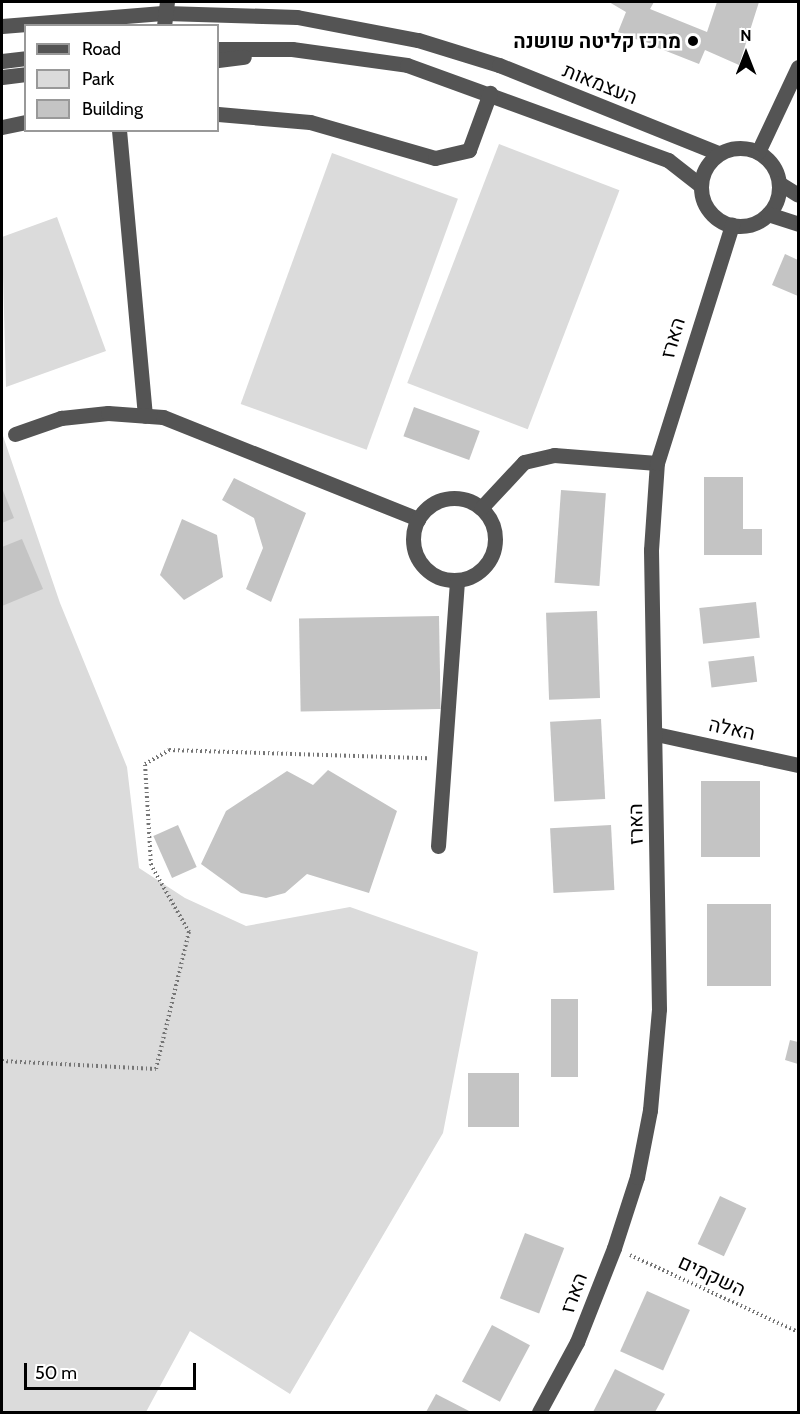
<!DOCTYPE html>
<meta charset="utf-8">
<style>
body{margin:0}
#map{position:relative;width:800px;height:1414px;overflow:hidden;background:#fff;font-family:Cabin,Heebo,sans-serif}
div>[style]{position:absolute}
.green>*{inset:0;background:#dbdbdb;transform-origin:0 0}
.building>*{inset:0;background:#c4c4c4;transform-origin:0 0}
.path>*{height:4px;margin-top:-2px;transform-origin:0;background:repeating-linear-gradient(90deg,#767676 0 1.5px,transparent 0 4.5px)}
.minor>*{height:15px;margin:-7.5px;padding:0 7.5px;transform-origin:7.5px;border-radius:7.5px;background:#545454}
.minor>.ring{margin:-7.5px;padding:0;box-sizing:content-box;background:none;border:15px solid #545454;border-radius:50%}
.dots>*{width:16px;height:16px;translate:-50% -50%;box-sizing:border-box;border:3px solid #fff;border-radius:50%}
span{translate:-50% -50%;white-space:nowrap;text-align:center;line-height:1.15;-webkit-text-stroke:5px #fff;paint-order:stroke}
.poi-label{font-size:20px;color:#000;font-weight:700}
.right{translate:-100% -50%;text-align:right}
.street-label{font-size:20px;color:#000}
.frame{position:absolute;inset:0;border:3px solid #000;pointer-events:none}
.legend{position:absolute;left:24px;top:24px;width:195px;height:108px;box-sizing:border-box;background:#fff;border:2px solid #999;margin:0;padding:8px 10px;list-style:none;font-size:18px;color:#000}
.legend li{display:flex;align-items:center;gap:12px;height:30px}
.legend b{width:30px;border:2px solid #999}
.north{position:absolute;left:716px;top:24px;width:60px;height:60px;-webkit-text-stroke:4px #fff;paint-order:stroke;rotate:0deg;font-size:16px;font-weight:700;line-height:24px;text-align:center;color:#000}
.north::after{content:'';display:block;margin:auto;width:21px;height:27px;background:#000;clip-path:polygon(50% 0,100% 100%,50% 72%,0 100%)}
.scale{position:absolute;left:24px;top:1363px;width:172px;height:27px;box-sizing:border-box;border:3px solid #000;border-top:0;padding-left:8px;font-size:18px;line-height:21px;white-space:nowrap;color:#000;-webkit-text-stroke:4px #fff;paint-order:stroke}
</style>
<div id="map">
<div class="green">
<div style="left:499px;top:144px;width:129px;height:256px;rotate:21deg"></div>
<div style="left:332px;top:153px;width:134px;height:267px;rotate:20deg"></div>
<div style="clip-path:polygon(57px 217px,106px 351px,6px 387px,2px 237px)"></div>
<div style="clip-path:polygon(2px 433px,60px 603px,127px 767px,139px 868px,185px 898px,246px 926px,350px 907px,478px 952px,443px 1133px,290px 1394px,190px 1331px,146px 1412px,2px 1412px)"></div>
</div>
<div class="building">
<div style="clip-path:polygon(609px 2px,654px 2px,650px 9px,707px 32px,717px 2px,759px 2px,739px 65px,705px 50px,699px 64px,618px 32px,626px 12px)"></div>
<div style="clip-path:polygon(785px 254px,798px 260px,798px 296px,772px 285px)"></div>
<div style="left:414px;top:407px;width:70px;height:31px;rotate:20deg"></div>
<div style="clip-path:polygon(704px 477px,743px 477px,743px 529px,762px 529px,762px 555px,704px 555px)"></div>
<div style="clip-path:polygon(234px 478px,306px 513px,271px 602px,246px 589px,263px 548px,254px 518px,222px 500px)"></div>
<div style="clip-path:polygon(2px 488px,14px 518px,2px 523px)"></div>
<div style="left:561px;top:490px;width:45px;height:93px;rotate:4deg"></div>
<div style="clip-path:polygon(182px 519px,217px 535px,223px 577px,184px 600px,160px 575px)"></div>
<div style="clip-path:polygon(22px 539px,43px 589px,2px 606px,2px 547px)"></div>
<div style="left:756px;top:602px;width:36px;height:57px;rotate:84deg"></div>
<div style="left:597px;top:611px;width:87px;height:51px;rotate:88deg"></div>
<div style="left:439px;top:616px;width:93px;height:140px;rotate:89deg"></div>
<div style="left:754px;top:656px;width:26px;height:46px;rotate:83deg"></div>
<div style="left:601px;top:719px;width:80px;height:51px;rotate:87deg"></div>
<div style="clip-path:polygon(328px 770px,397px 811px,369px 893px,307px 874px,285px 893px,266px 898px,241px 893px,201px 864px,226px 811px,287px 771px,313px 785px)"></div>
<div style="left:701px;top:781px;width:59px;height:76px"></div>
<div style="left:178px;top:825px;width:46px;height:27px;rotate:66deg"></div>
<div style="left:611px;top:825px;width:65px;height:61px;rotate:87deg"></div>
<div style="left:707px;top:904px;width:64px;height:82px"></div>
<div style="left:551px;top:999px;width:27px;height:78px"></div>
<div style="clip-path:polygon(790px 1040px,798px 1042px,798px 1064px,785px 1060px)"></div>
<div style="left:468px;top:1073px;width:51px;height:54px"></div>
<div style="left:720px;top:1196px;width:29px;height:53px;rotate:25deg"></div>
<div style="left:525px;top:1233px;width:42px;height:70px;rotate:21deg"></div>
<div style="left:647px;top:1291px;width:47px;height:66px;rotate:24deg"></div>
<div style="left:492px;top:1325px;width:43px;height:64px;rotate:28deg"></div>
<div style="clip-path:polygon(615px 1369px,665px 1394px,655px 1412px,593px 1412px)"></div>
<div style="clip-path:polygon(436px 1394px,471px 1412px,426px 1412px)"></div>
</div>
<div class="path">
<div style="left:2px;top:1061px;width:154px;rotate:3deg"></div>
<div style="left:156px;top:1069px;width:141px;rotate:-76.5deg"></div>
<div style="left:189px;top:932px;width:77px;rotate:-119.6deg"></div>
<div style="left:151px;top:865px;width:101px;rotate:-93.4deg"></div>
<div style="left:145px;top:764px;width:28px;rotate:-30deg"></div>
<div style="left:169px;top:750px;width:259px;rotate:1.8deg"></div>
<div style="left:630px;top:1255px;width:185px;rotate:24.6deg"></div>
</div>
<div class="minor">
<div style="left:2px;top:26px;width:164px;rotate:-4.6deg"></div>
<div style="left:165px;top:13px;width:132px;rotate:1.7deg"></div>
<div style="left:297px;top:17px;width:123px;rotate:10.8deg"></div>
<div style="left:418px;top:40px;width:85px;rotate:17.2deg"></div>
<div style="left:499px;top:65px;width:236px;rotate:21.9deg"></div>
<div style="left:164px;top:26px;width:24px;rotate:-83deg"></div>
<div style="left:218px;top:49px;width:74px"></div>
<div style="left:292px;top:49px;width:116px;rotate:7.9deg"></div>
<div style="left:407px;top:65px;width:278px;rotate:20deg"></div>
<div style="left:668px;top:160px;width:41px;rotate:38deg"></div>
<div style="left:218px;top:60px;width:26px;rotate:-7deg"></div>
<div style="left:2px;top:61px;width:24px;rotate:-7deg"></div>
<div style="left:2px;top:77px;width:24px;rotate:-7deg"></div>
<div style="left:218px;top:114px;width:92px;rotate:5deg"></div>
<div style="left:310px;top:122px;width:130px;rotate:16.1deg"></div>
<div style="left:435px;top:158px;width:35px;rotate:-13deg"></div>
<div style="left:469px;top:150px;width:61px;rotate:-69.8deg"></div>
<div style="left:2px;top:127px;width:25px;rotate:-12deg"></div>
<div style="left:119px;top:130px;width:287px;rotate:84.8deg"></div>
<div class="ring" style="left:701px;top:148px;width:63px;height:63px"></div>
<div style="left:758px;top:152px;width:94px;rotate:-64.8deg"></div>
<div style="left:779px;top:183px;width:22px;rotate:32deg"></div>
<div style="left:768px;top:214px;width:32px;rotate:18deg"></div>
<div style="left:15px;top:434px;width:49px;rotate:-19.2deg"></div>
<div style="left:61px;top:418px;width:47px;rotate:-6.1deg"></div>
<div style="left:108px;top:413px;width:55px;rotate:4.2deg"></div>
<div style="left:163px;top:417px;width:275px;rotate:21.8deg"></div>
<div class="ring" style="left:413px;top:498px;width:67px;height:67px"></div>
<div style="left:481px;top:508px;width:63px;rotate:-46.9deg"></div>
<div style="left:524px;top:462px;width:31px;rotate:-13deg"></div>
<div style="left:554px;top:455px;width:103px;rotate:4.4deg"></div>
<div style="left:656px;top:734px;width:145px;rotate:12.3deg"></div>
<div style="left:438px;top:846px;width:266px;rotate:-85.9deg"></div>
<div style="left:539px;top:1412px;width:80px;rotate:-61.5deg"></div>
<div style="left:577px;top:1342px;width:101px;rotate:-68.5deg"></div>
<div style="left:614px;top:1248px;width:75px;rotate:-72.1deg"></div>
<div style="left:637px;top:1177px;width:68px;rotate:-79deg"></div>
<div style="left:650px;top:1110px;width:101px;rotate:-84.9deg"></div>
<div style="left:659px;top:1009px;width:459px;rotate:-91deg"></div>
<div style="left:651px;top:550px;width:87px;rotate:-86.1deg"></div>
<div style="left:657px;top:463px;width:250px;rotate:-72.5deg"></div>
</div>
<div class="dots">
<div style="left:693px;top:41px;background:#000"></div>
</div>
<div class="poi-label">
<span class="right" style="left:681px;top:41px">מרכז קליטה שושנה</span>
</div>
<div class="street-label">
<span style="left:600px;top:84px;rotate:22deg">העצמאות</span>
<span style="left:673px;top:338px;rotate:-73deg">הארז</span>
<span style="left:732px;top:729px;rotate:12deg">האלה</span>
<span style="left:636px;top:824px;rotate:-91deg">הארז</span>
<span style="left:712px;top:1276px;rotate:25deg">השקמים</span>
<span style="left:574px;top:1293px;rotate:-69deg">הארז</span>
</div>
<div class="frame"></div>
<ul class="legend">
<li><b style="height:8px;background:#545454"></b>Road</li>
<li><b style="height:16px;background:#dbdbdb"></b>Park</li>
<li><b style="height:16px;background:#c4c4c4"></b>Building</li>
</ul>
<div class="north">N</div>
<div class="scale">50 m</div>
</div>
